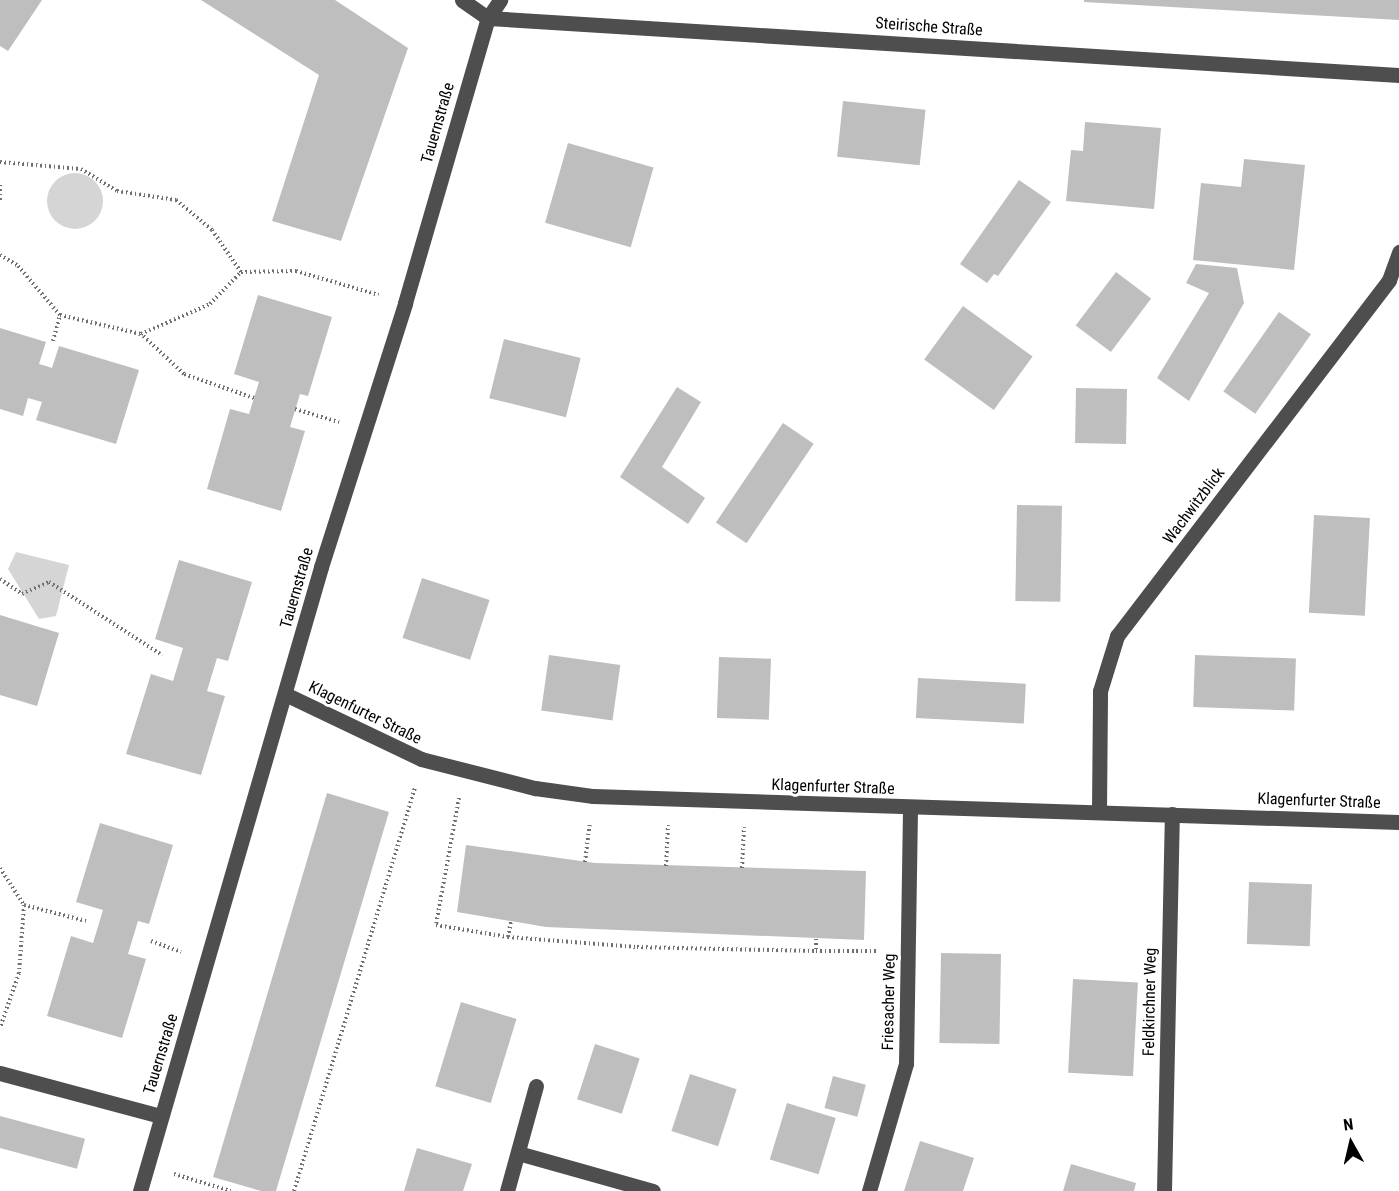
<!DOCTYPE html>
<meta charset="utf-8">
<style>
body{margin:0}
#map{position:relative;width:1399px;height:1191px;overflow:hidden;background:#fff;font-family:"Roboto Condensed",sans-serif}
div>[style]{position:absolute}
.green>*{inset:0;background:#d5d5d5}
.round{border-radius:50%}
.building>*{inset:0;background:#bebebe;transform-origin:0 0}
.path>*{height:4px;margin-top:-2px;transform-origin:0;background:repeating-linear-gradient(90deg,#707070 0 1.5px,transparent 0 4.5px)}
.minor>*{height:15px;margin:-7.5px;padding:0 7.5px;transform-origin:7.5px;border-radius:7.5px;background:#4e4e4e}
span{translate:-50% -50%;white-space:nowrap;text-align:center;line-height:1.15;-webkit-text-stroke:6px #fff;paint-order:stroke}
.street-label{font-size:16px;color:#000}
.north{position:absolute;left:1321px;top:1113px;width:60px;height:60px;-webkit-text-stroke:4px #fff;paint-order:stroke;rotate:352deg;font-size:16px;font-weight:700;line-height:24px;text-align:center;color:#000}
.north::after{content:'';display:block;margin:auto;width:21px;height:27px;background:#000;clip-path:polygon(50% 0,100% 100%,50% 72%,0 100%)}
</style>
<div id="map">
<div class="green">
<div class="round" style="left:47px;top:173px;width:56px;height:56px"></div>
<div style="clip-path:polygon(16px 552px,69px 565px,56px 616px,39px 619px,8px 569px)"></div>
</div>
<div class="building">
<div style="clip-path:polygon(0 0,42px 0,8px 51px,0 46px)"></div>
<div style="clip-path:polygon(201px 0,335px 0,408px 48px,341px 241px,272px 221px,319px 75px)"></div>
<div style="clip-path:polygon(1084px 0,1399px 0,1399px 20px,1084px 2px)"></div>
<div style="left:843px;top:101px;width:83px;height:56px;rotate:6deg"></div>
<div style="clip-path:polygon(1085px 122px,1161px 128px,1154px 209px,1066px 201px,1071px 150px,1083px 151px)"></div>
<div style="left:568px;top:143px;width:89px;height:83px;rotate:16deg"></div>
<div style="clip-path:polygon(1244px 159px,1305px 165px,1294px 270px,1193px 260px,1201px 183px,1241px 187px)"></div>
<div style="clip-path:polygon(1019px 180px,1051px 202px,998px 276px,994px 274px,987px 283px,960px 264px)"></div>
<div style="clip-path:polygon(1196px 264px,1237px 268px,1244px 303px,1189px 401px,1157px 378px,1209px 293px,1186px 283px)"></div>
<div style="left:1116px;top:272px;width:44px;height:67px;rotate:37deg"></div>
<div style="clip-path:polygon(258px 295px,332px 317px,308px 396px,300px 394px,290px 427px,305px 431px,281px 511px,207px 489px,230px 409px,249px 414px,259px 382px,234px 374px)"></div>
<div style="left:963px;top:306px;width:86px;height:66px;rotate:36deg"></div>
<div style="left:1279px;top:312px;width:39px;height:97px;rotate:35deg"></div>
<div style="clip-path:polygon(0 328px,46px 342px,39px 364px,46px 366px,52px 368px,59px 346px,139px 370px,116px 444px,36px 420px,42px 402px,28px 398px,23px 416px,0 409px)"></div>
<div style="left:504px;top:339px;width:79px;height:61px;rotate:14deg"></div>
<div style="clip-path:polygon(677px 387px,701px 402px,662px 467px,705px 498px,688px 524px,620px 477px)"></div>
<div style="left:1076px;top:388px;width:51px;height:55px;rotate:1deg"></div>
<div style="left:783px;top:423px;width:37px;height:120px;rotate:34deg"></div>
<div style="left:1017px;top:505px;width:45px;height:96px;rotate:1deg"></div>
<div style="left:1314px;top:515px;width:56px;height:98px;rotate:3deg"></div>
<div style="clip-path:polygon(179px 560px,252px 582px,228px 661px,217px 658px,207px 691px,225px 696px,201px 775px,126px 754px,151px 674px,173px 681px,183px 648px,155px 639px)"></div>
<div style="left:422px;top:578px;width:71px;height:63px;rotate:18deg"></div>
<div style="clip-path:polygon(0 615px,59px 633px,37px 706px,0 695px)"></div>
<div style="left:549px;top:655px;width:72px;height:56px;rotate:8deg"></div>
<div style="left:1195px;top:655px;width:101px;height:52px;rotate:2deg"></div>
<div style="left:719px;top:657px;width:52px;height:61px;rotate:2deg"></div>
<div style="left:918px;top:678px;width:108px;height:40px;rotate:3deg"></div>
<div style="clip-path:polygon(327px 793px,389px 812px,276px 1191px,261px 1191px,213px 1177px)"></div>
<div style="clip-path:polygon(100px 823px,173px 845px,149px 924px,138px 921px,128px 954px,146px 959px,122px 1038px,47px 1016px,71px 936px,93px 943px,103px 910px,76px 902px)"></div>
<div style="clip-path:polygon(466px 845px,595px 863px,866px 871px,864px 940px,546px 927px,457px 912px)"></div>
<div style="left:1249px;top:882px;width:63px;height:62px;rotate:2deg"></div>
<div style="left:941px;top:953px;width:60px;height:90px;rotate:1deg"></div>
<div style="left:1073px;top:979px;width:65px;height:94px;rotate:3deg"></div>
<div style="left:461px;top:1002px;width:58px;height:88px;rotate:17deg"></div>
<div style="left:595px;top:1044px;width:47px;height:58px;rotate:18deg"></div>
<div style="left:690px;top:1074px;width:49px;height:60px;rotate:18deg"></div>
<div style="left:833px;top:1076px;width:34px;height:33px;rotate:15deg"></div>
<div style="left:787px;top:1103px;width:51px;height:59px;rotate:17deg"></div>
<div style="left:0;top:1116px;width:88px;height:31px;rotate:15deg"></div>
<div style="clip-path:polygon(920px 1141px,974px 1158px,963px 1191px,904px 1191px)"></div>
<div style="clip-path:polygon(417px 1148px,472px 1164px,463px 1191px,404px 1191px)"></div>
<div style="clip-path:polygon(1071px 1164px,1136px 1183px,1134px 1191px,1063px 1191px)"></div>
</div>
<div class="path">
<div style="left:0;top:162px;width:81px;rotate:4.9deg"></div>
<div style="left:81px;top:169px;width:42px;rotate:31.4deg"></div>
<div style="left:117px;top:191px;width:60px;rotate:8.7deg"></div>
<div style="left:176px;top:200px;width:47px;rotate:39.8deg"></div>
<div style="left:212px;top:230px;width:51px;rotate:55.4deg"></div>
<div style="left:0;top:185px;width:15px;rotate:90deg"></div>
<div style="left:0;top:255px;width:21px;rotate:31deg"></div>
<div style="left:18px;top:266px;width:65px;rotate:49.4deg"></div>
<div style="left:53px;top:341px;width:27px;rotate:-75deg"></div>
<div style="left:60px;top:315px;width:83px;rotate:13.2deg"></div>
<div style="left:254px;top:398px;width:74px;rotate:-161.1deg"></div>
<div style="left:184px;top:374px;width:59px;rotate:-137.1deg"></div>
<div style="left:141px;top:334px;width:75px;rotate:-23.5deg"></div>
<div style="left:210px;top:304px;width:45px;rotate:-45.9deg"></div>
<div style="left:241px;top:272px;width:55px;rotate:-1deg"></div>
<div style="left:296px;top:271px;width:86px;rotate:16.1deg"></div>
<div style="left:295px;top:409px;width:46px;rotate:16.5deg"></div>
<div style="left:0;top:579px;width:27px;rotate:34deg"></div>
<div style="left:22px;top:594px;width:30px;rotate:-24deg"></div>
<div style="left:49px;top:582px;width:135px;rotate:32.9deg"></div>
<div style="left:459px;top:798px;width:129px;rotate:100.3deg"></div>
<div style="left:436px;top:925px;width:73px;rotate:9.5deg"></div>
<div style="left:508px;top:937px;width:16px;rotate:-79deg"></div>
<div style="left:585px;top:862px;width:38px;rotate:-83deg"></div>
<div style="left:666px;top:866px;width:41px;rotate:-87.2deg"></div>
<div style="left:0;top:868px;width:44px;rotate:57deg"></div>
<div style="left:24px;top:905px;width:68px;rotate:94.2deg"></div>
<div style="left:19px;top:973px;width:58px;rotate:109.1deg"></div>
<div style="left:742px;top:868px;width:41px;rotate:-87.2deg"></div>
<div style="left:24px;top:905px;width:64px;rotate:14.5deg"></div>
<div style="left:508px;top:937px;width:129px;rotate:4.4deg"></div>
<div style="left:637px;top:947px;width:179px;rotate:1.3deg"></div>
<div style="left:816px;top:939px;width:12px;rotate:90deg"></div>
<div style="left:816px;top:951px;width:62px"></div>
<div style="left:151px;top:941px;width:32px;rotate:20deg"></div>
<div style="left:174px;top:1174px;width:59px;rotate:16.6deg"></div>
<div style="left:294px;top:1191px;width:422px;rotate:-73.3deg"></div>
</div>
<div class="minor">
<div style="left:462px;top:0;width:32px;rotate:35deg"></div>
<div style="left:488px;top:18px;width:913px;rotate:3.58deg"></div>
<div style="left:285px;top:694px;width:151px;rotate:25.5deg"></div>
<div style="left:421px;top:759px;width:118px;rotate:14.3deg"></div>
<div style="left:535px;top:788px;width:59px;rotate:7.9deg"></div>
<div style="left:593px;top:796px;width:806px;rotate:1.85deg"></div>
<div style="left:1099px;top:811px;width:120px;rotate:-89.5deg"></div>
<div style="left:1100px;top:691px;width:58px;rotate:-72.8deg"></div>
<div style="left:1117px;top:636px;width:448px;rotate:-52.6deg"></div>
<div style="left:1389px;top:280px;width:30px;rotate:-70deg"></div>
<div style="left:0;top:1073px;width:167px;rotate:15deg"></div>
<div style="left:518px;top:1153px;width:140px;rotate:15.7deg"></div>
<div style="left:140px;top:1191px;width:650px;rotate:-73.82deg"></div>
<div style="left:321px;top:567px;width:277px;rotate:-72.3deg"></div>
<div style="left:405px;top:303px;width:297px;rotate:-73.8deg"></div>
<div style="left:488px;top:18px;width:22px;rotate:-56deg"></div>
<div style="left:507px;top:1191px;width:109px;rotate:-74.6deg"></div>
<div style="left:869px;top:1191px;width:132px;rotate:-73.8deg"></div>
<div style="left:906px;top:1064px;width:256px;rotate:-89.1deg"></div>
<div style="left:1164px;top:1191px;width:377px;rotate:-88.8deg"></div>
</div>
<div class="street-label">
<span style="left:929px;top:27px;rotate:4deg">Steirische Straße</span>
<span style="left:438px;top:123px;rotate:-74deg">Tauernstraße</span>
<span style="left:1194px;top:506px;rotate:-53deg">Wachwitzblick</span>
<span style="left:297px;top:588px;rotate:-74deg">Tauernstraße</span>
<span style="left:365px;top:713px;rotate:26deg">Klagenfurter Straße</span>
<span style="left:833px;top:787px;rotate:2deg">Klagenfurter Straße</span>
<span style="left:1319px;top:801px;rotate:2deg">Klagenfurter Straße</span>
<span style="left:889px;top:1002px;rotate:-89deg">Friesacher Weg</span>
<span style="left:1150px;top:1002px;rotate:-89deg">Feldkirchner Weg</span>
<span style="left:161px;top:1054px;rotate:-73deg">Tauernstraße</span>
</div>
<div class="north">N</div>
</div>
